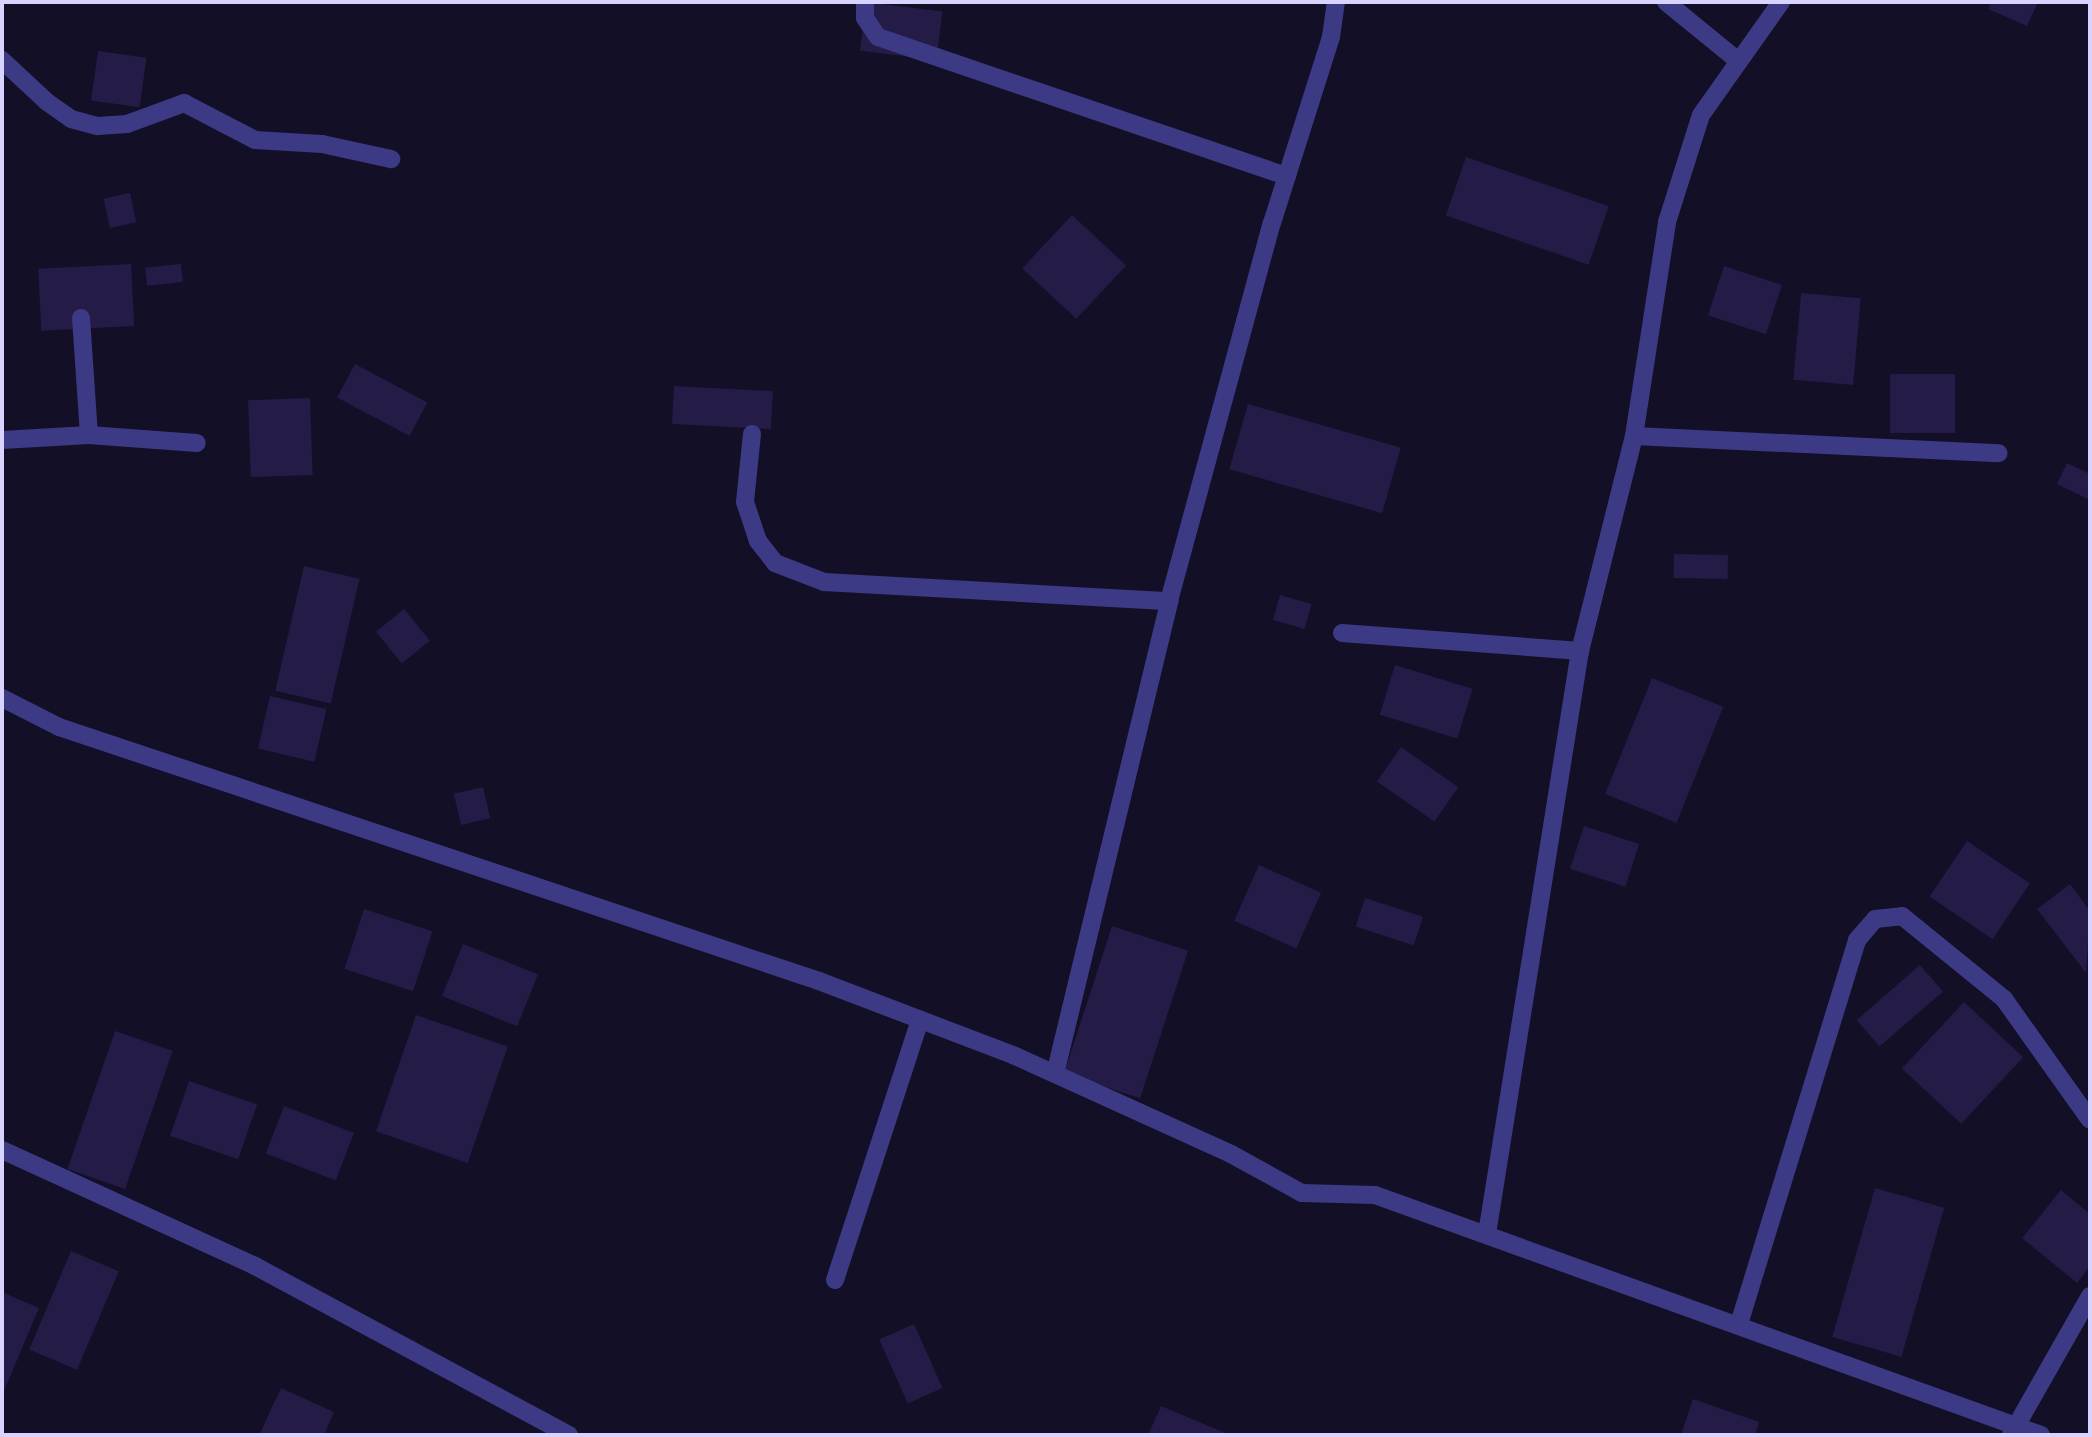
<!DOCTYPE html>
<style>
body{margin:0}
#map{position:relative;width:2092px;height:1437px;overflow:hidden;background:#130f26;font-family:"Asap Condensed",sans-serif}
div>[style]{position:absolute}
.building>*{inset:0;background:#241b47;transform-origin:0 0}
.minor>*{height:18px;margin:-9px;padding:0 9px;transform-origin:9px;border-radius:9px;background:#3d3a85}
span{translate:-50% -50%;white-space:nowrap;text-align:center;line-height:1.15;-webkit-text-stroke:5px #130f26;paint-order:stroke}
.frame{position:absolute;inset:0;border:4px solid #d9d4ff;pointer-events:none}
</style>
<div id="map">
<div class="building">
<div style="left:866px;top:2px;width:77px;height:49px;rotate:7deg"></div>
<div style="clip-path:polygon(1991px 2px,2038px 2px,2027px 26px,1988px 9px)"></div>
<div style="left:98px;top:51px;width:49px;height:50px;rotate:8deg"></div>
<div style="left:1466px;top:157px;width:151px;height:62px;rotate:19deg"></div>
<div style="left:130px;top:193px;width:30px;height:27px;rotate:78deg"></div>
<div style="left:1072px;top:215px;width:74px;height:73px;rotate:43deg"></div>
<div style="left:131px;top:264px;width:62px;height:93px;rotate:87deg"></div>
<div style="left:181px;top:264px;width:18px;height:36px;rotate:84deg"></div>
<div style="left:1724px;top:266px;width:61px;height:52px;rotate:18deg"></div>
<div style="left:1801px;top:293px;width:60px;height:87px;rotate:5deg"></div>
<div style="left:355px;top:364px;width:82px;height:38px;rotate:28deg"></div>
<div style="left:1955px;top:374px;width:59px;height:65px;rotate:90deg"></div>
<div style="left:674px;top:386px;width:99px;height:38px;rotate:3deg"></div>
<div style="left:310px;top:398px;width:77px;height:62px;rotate:88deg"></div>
<div style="left:1248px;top:404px;width:159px;height:68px;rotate:16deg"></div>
<div style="clip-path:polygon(2067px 463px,2090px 474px,2090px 500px,2057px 484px)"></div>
<div style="left:1674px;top:554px;width:54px;height:24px;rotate:1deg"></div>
<div style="left:304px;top:566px;width:57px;height:128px;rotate:13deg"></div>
<div style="left:1280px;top:595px;width:33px;height:26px;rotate:16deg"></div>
<div style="left:404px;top:609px;width:41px;height:36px;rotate:51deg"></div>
<div style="left:1395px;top:665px;width:81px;height:52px;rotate:17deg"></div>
<div style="left:1652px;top:678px;width:77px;height:125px;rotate:22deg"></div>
<div style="left:270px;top:696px;width:58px;height:54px;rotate:13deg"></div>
<div style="left:1401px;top:747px;width:70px;height:42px;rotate:35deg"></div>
<div style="left:483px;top:787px;width:32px;height:30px;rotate:77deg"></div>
<div style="left:1584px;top:826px;width:58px;height:45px;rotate:18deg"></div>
<div style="left:1967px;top:841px;width:76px;height:67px;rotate:34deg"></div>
<div style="left:1259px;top:865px;width:68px;height:61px;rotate:24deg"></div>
<div style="clip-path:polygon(2070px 884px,2090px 911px,2086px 973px,2037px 909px)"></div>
<div style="left:1365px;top:898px;width:61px;height:30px;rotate:18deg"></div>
<div style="left:364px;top:909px;width:72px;height:63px;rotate:18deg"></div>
<div style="left:1112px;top:926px;width:80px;height:155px;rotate:18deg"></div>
<div style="left:463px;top:944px;width:81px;height:56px;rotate:22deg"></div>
<div style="left:1920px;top:965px;width:35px;height:84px;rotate:49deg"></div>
<div style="left:1964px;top:1002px;width:81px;height:91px;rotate:43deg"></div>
<div style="left:416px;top:1015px;width:97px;height:123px;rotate:19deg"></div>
<div style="left:115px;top:1031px;width:61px;height:146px;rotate:19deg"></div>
<div style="left:189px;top:1081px;width:72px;height:58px;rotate:19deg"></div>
<div style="left:284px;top:1106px;width:75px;height:51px;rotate:21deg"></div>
<div style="left:1875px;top:1188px;width:72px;height:155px;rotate:16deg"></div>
<div style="clip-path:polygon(2061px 1190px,2090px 1214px,2090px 1266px,2077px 1283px,2022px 1238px)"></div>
<div style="left:71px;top:1251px;width:52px;height:107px;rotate:23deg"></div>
<div style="clip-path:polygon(2px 1292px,39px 1308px,4px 1391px,2px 1390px)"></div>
<div style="left:914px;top:1324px;width:70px;height:38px;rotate:66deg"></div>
<div style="clip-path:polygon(281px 1388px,334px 1412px,324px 1435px,259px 1435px)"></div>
<div style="clip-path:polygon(1693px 1399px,1759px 1422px,1755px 1435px,1681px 1435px)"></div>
<div style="clip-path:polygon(1161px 1406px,1230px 1435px,1148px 1435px)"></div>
</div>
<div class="minor">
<div style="left:865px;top:2px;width:16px;rotate:90deg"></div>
<div style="left:865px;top:18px;width:23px;rotate:56deg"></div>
<div style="left:878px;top:37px;width:432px;rotate:18.8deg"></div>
<div style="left:1666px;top:2px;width:92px;rotate:39.2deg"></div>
<div style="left:2px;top:60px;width:62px;rotate:43deg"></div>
<div style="left:47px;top:102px;width:29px;rotate:35deg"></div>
<div style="left:71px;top:119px;width:28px;rotate:15deg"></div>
<div style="left:98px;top:126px;width:29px;rotate:-4deg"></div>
<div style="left:127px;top:124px;width:61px;rotate:-20.2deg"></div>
<div style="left:184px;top:103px;width:80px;rotate:27.5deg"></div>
<div style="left:255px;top:140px;width:67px;rotate:3.4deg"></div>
<div style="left:322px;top:144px;width:71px;rotate:12.3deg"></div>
<div style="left:81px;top:318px;width:117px;rotate:86.1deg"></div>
<div style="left:752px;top:434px;width:68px;rotate:95.9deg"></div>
<div style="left:745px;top:502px;width:41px;rotate:71.6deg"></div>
<div style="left:758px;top:541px;width:28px;rotate:52deg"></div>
<div style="left:775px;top:563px;width:53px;rotate:21.2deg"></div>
<div style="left:824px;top:582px;width:346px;rotate:3.2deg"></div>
<div style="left:1634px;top:436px;width:365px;rotate:2.7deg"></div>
<div style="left:2px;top:440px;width:87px;rotate:-3.3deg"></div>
<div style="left:89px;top:435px;width:108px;rotate:4.2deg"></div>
<div style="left:1342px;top:633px;width:239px;rotate:4.3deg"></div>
<div style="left:2px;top:698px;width:64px;rotate:27deg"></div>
<div style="left:59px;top:727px;width:801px;rotate:18.48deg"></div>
<div style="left:819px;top:981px;width:208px;rotate:20.9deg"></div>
<div style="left:1013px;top:1055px;width:239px;rotate:24.4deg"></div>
<div style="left:1231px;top:1154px;width:81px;rotate:28.8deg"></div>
<div style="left:1302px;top:1193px;width:73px;rotate:1.6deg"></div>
<div style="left:1375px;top:1195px;width:708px;rotate:19.82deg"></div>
<div style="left:1055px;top:1074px;width:487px;rotate:-76.4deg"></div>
<div style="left:1169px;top:601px;width:392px;rotate:-74.8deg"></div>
<div style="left:1272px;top:223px;width:195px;rotate:-72.4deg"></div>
<div style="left:1331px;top:37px;width:35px;rotate:-82deg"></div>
<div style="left:2px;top:1150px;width:278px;rotate:24.6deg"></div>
<div style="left:255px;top:1266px;width:357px;rotate:28.3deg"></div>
<div style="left:1487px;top:1234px;width:590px;rotate:-80.94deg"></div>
<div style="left:1580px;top:651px;width:222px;rotate:-75.9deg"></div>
<div style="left:1634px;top:436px;width:217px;rotate:-81.2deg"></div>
<div style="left:1667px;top:222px;width:112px;rotate:-72.4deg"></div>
<div style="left:1701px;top:115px;width:138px;rotate:-54.7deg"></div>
<div style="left:835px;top:1280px;width:274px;rotate:-71.9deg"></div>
<div style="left:1739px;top:1324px;width:402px;rotate:-72.9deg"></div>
<div style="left:1857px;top:940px;width:28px;rotate:-49deg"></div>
<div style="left:1875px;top:919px;width:27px;rotate:-6deg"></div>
<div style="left:1902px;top:916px;width:132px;rotate:39.1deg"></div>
<div style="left:2004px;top:999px;width:148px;rotate:54.6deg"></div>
<div style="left:2011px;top:1435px;width:160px;rotate:-60.4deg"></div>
</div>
<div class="frame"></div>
</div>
